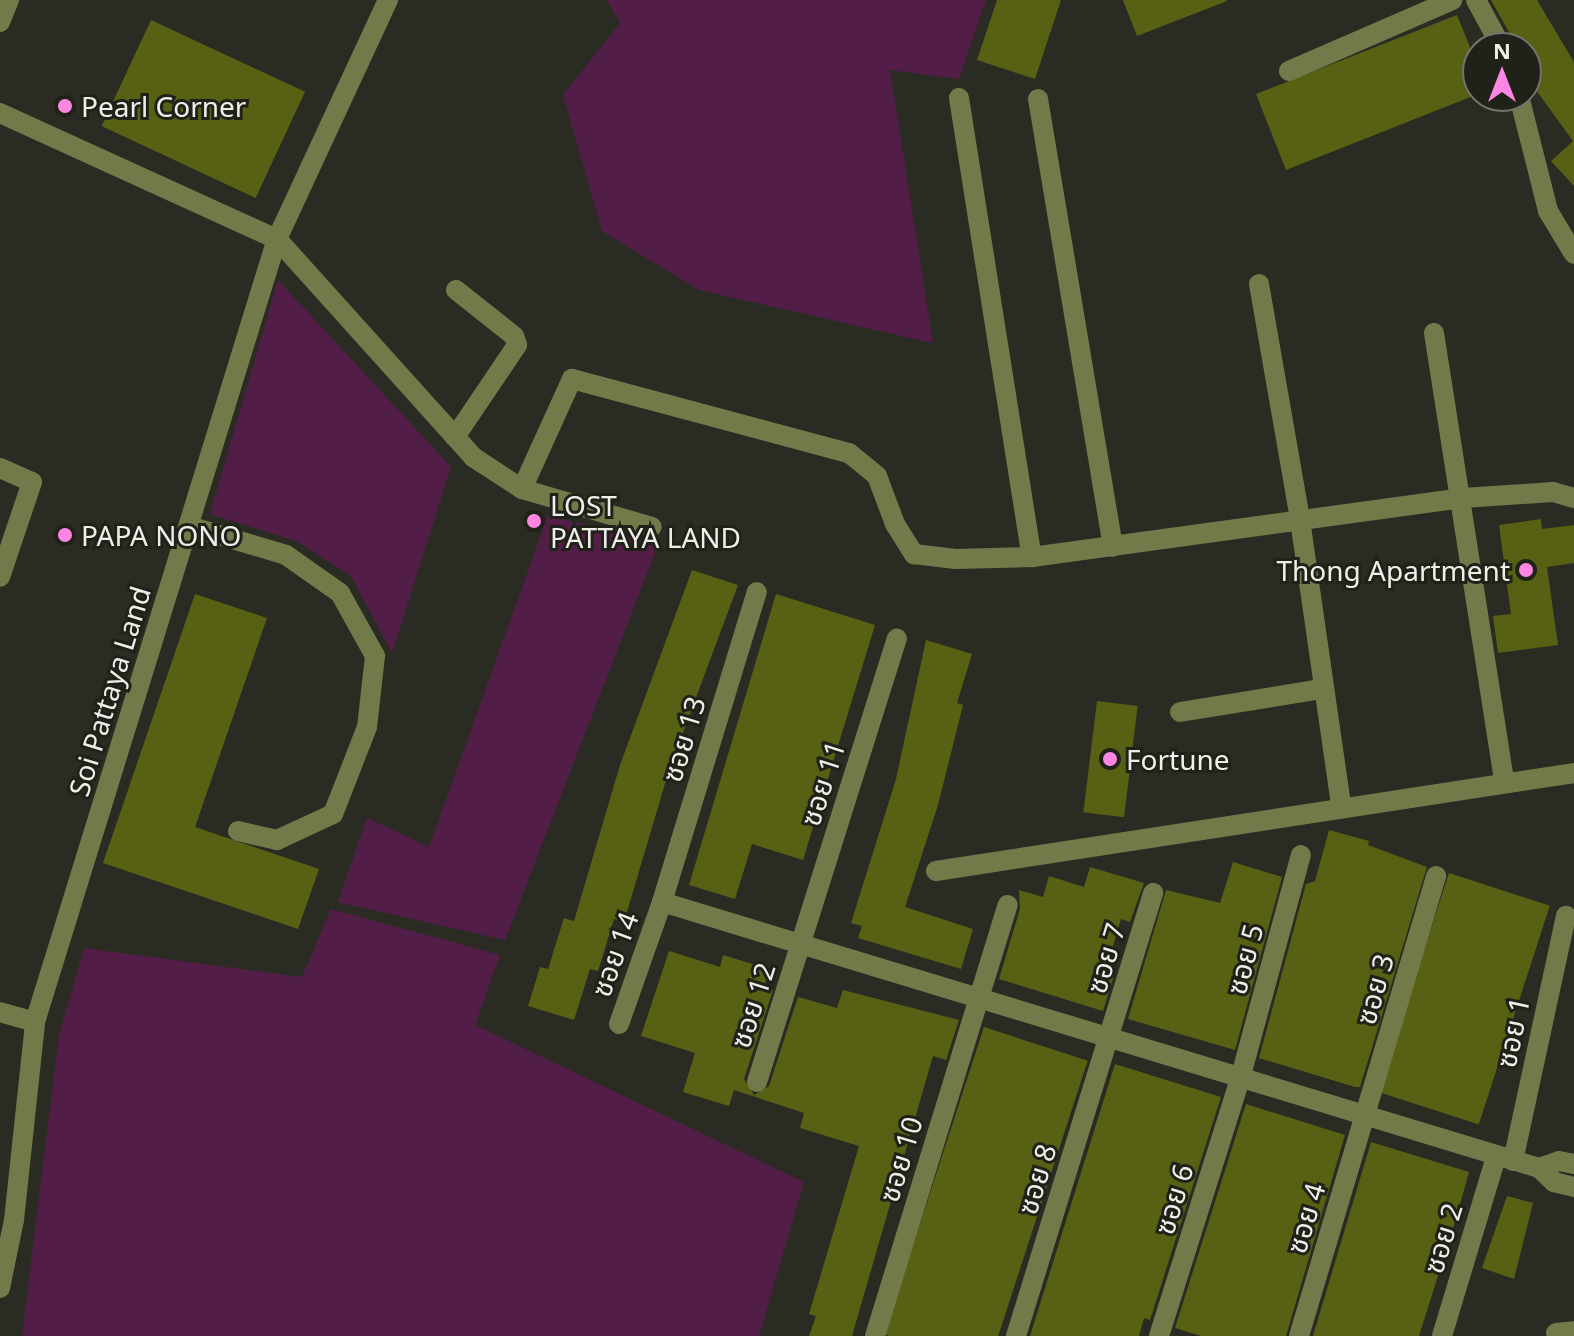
<!DOCTYPE html>
<meta charset="utf-8">
<style>
body{margin:0}
#map{position:relative;width:1574px;height:1336px;overflow:hidden;background:#2a2c23;font-family:"Noto Sans","Noto Sans Thai",sans-serif}
div>[style]{position:absolute}
.green>*{inset:0;background:#521e47}
.building>*{inset:0;background:#586013;transform-origin:0 0}
.minor>*{height:20px;margin:-10px;padding:0 10px;transform-origin:10px;border-radius:10px;background:#737a49}
.dots>*{width:22px;height:22px;translate:-50% -50%;box-sizing:border-box;border:4px solid #20221a;border-radius:50%}
span{translate:-50% -50%;white-space:nowrap;text-align:center;line-height:1.15;-webkit-text-stroke:6px #20221a;paint-order:stroke}
.poi-label{font-size:28px;color:#eeefe9}
.left{translate:0 -50%;text-align:left}
.right{translate:-100% -50%;text-align:right}
.street-label{font-size:28px;color:#eeefe9}
.north{position:absolute;left:1462px;top:32px;width:80px;height:80px;box-sizing:border-box;background:#20221a;border:2px solid #72746d;border-radius:50%;rotate:0deg;font-size:22px;font-weight:700;line-height:32px;text-align:center;color:#eeefe9}
.north::after{content:'';display:block;margin:auto;width:28px;height:36px;background:#fd86e3;clip-path:polygon(50% 0,100% 100%,50% 72%,0 100%)}
</style>
<div id="map">
<div class="green">
<div style="clip-path:polygon(607px 0,986px 0,959px 79px,890px 70px,933px 343px,699px 290px,602px 231px,563px 95px,620px 23px)"></div>
<div style="clip-path:polygon(278px 280px,451px 467px,392px 653px,351px 576px,296px 541px,210px 514px)"></div>
<div style="clip-path:polygon(548px 515px,658px 545px,505px 940px,338px 902px,367px 818px,429px 847px)"></div>
<div style="clip-path:polygon(331px 909px,500px 955px,475px 1025px,804px 1182px,759px 1336px,22px 1336px,59px 1035px,84px 948px,302px 977px)"></div>
</div>
<div class="building">
<div style="clip-path:polygon(997px 0,1061px 0,1035px 79px,977px 60px)"></div>
<div style="clip-path:polygon(1123px 0,1226px 0,1227px 1px,1137px 36px)"></div>
<div style="clip-path:polygon(1491px 0,1537px 0,1574px 62px,1574px 186px,1551px 161px,1573px 141px,1533px 86px,1538px 82px,1526px 62px,1526px 48px,1518px 48px)"></div>
<div style="clip-path:polygon(1457px 15px,1478px 67px,1478px 94px,1286px 170px,1256px 94px)"></div>
<div style="left:151px;top:20px;width:170px;height:117px;rotate:25deg"></div>
<div style="clip-path:polygon(1541px 519px,1542px 529px,1574px 525px,1574px 563px,1547px 567px,1558px 645px,1498px 653px,1493px 616px,1511px 614px,1499px 525px)"></div>
<div style="clip-path:polygon(692px 570px,738px 585px,669px 770px,624px 922px,614px 919px,598px 971px,590px 969px,574px 1020px,528px 1006px,540px 967px,548px 969px,564px 918px,574px 921px,620px 765px)"></div>
<div style="clip-path:polygon(195px 594px,267px 618px,195px 827px,319px 869px,298px 929px,103px 863px)"></div>
<div style="clip-path:polygon(776px 594px,875px 625px,803px 860px,752px 844px,735px 899px,689px 885px)"></div>
<div style="clip-path:polygon(926px 640px,972px 654px,957px 703px,963px 705px,938px 805px,905px 907px,973px 929px,961px 969px,858px 938px,862px 926px,851px 923px,896px 779px)"></div>
<div style="left:1097px;top:701px;width:41px;height:112px;rotate:7deg"></div>
<div style="clip-path:polygon(1329px 830px,1369px 841px,1368px 845px,1427px 867px,1360px 1087px,1355px 1087px,1259px 1058px,1306px 884px,1315px 881px)"></div>
<div style="clip-path:polygon(1233px 862px,1282px 877px,1235px 1050px,1128px 1019px,1166px 890px,1220px 903px)"></div>
<div style="clip-path:polygon(1090px 867px,1144px 883px,1130px 922px,1121px 919px,1106px 969px,1115px 972px,1103px 1011px,999px 979px,1020px 909px,1019px 890px,1043px 897px,1049px 876px,1084px 887px)"></div>
<div style="left:1449px;top:873px;width:106px;height:230px;rotate:18deg"></div>
<div style="clip-path:polygon(669px 951px,720px 967px,723px 955px,769px 969px,764px 987px,773px 990px,744px 1079px,754px 1095px,769px 1086px,798px 997px,837px 1008px,843px 990px,959px 1020px,946px 1060px,933px 1056px,852px 1336px,809px 1336px,816px 1316px,809px 1314px,859px 1146px,800px 1128px,804px 1113px,734px 1090px,729px 1106px,683px 1092px,695px 1053px,641px 1036px)"></div>
<div style="left:984px;top:1027px;width:109px;height:323px;rotate:18deg"></div>
<div style="clip-path:polygon(1115px 1064px,1221px 1097px,1150px 1320px,1144px 1318px,1139px 1336px,1030px 1336px)"></div>
<div style="clip-path:polygon(1246px 1104px,1345px 1135px,1286px 1336px,1201px 1336px,1175px 1328px)"></div>
<div style="clip-path:polygon(1371px 1142px,1469px 1172px,1456px 1219px,1419px 1336px,1313px 1336px)"></div>
<div style="clip-path:polygon(1507px 1196px,1533px 1203px,1514px 1279px,1482px 1268px)"></div>
</div>
<div class="minor">
<div style="left:1476px;top:0;width:55px;rotate:61.6deg"></div>
<div style="left:0;top:22px;width:24px;rotate:-68deg"></div>
<div style="left:1289px;top:71px;width:178px;rotate:-23.5deg"></div>
<div style="left:1519px;top:96px;width:119px;rotate:75.8deg"></div>
<div style="left:1548px;top:211px;width:50px;rotate:58.8deg"></div>
<div style="left:959px;top:98px;width:465px;rotate:81deg"></div>
<div style="left:1038px;top:99px;width:454px;rotate:80.5deg"></div>
<div style="left:0;top:113px;width:304px;rotate:24.5deg"></div>
<div style="left:277px;top:239px;width:293px;rotate:48deg"></div>
<div style="left:473px;top:457px;width:59px;rotate:33.1deg"></div>
<div style="left:522px;top:489px;width:135px;rotate:16.3deg"></div>
<div style="left:1259px;top:284px;width:240px;rotate:80.1deg"></div>
<div style="left:1300px;top:520px;width:289px;rotate:81.8deg"></div>
<div style="left:1434px;top:333px;width:454px;rotate:81.1deg"></div>
<div style="left:455px;top:437px;width:111px;rotate:-56deg"></div>
<div style="left:517px;top:345px;width:9px;rotate:-108deg"></div>
<div style="left:514px;top:336px;width:74px;rotate:-141.6deg"></div>
<div style="left:0;top:468px;width:35px;rotate:24deg"></div>
<div style="left:32px;top:482px;width:100px;rotate:108.6deg"></div>
<div style="left:522px;top:489px;width:121px;rotate:-65.6deg"></div>
<div style="left:572px;top:379px;width:287px;rotate:15deg"></div>
<div style="left:849px;top:453px;width:36px;rotate:39deg"></div>
<div style="left:877px;top:476px;width:51px;rotate:69.4deg"></div>
<div style="left:895px;top:524px;width:36px;rotate:58deg"></div>
<div style="left:914px;top:554px;width:42px;rotate:6.8deg"></div>
<div style="left:956px;top:559px;width:76px;rotate:-1.5deg"></div>
<div style="left:1032px;top:557px;width:435px;rotate:-7.8deg"></div>
<div style="left:1463px;top:498px;width:90px;rotate:-3.8deg"></div>
<div style="left:1553px;top:492px;width:22px;rotate:16deg"></div>
<div style="left:189px;top:526px;width:101px;rotate:16.6deg"></div>
<div style="left:286px;top:555px;width:66px;rotate:35.1deg"></div>
<div style="left:340px;top:593px;width:72px;rotate:60.9deg"></div>
<div style="left:375px;top:656px;width:71px;rotate:96.4deg"></div>
<div style="left:367px;top:727px;width:93px;rotate:111.3deg"></div>
<div style="left:333px;top:814px;width:62px;rotate:155.1deg"></div>
<div style="left:277px;top:840px;width:40px;rotate:-167deg"></div>
<div style="left:1180px;top:712px;width:144px;rotate:-9.2deg"></div>
<div style="left:936px;top:871px;width:645px;rotate:-8.73deg"></div>
<div style="left:662px;top:902px;width:916px;rotate:16.87deg"></div>
<div style="left:1539px;top:1168px;width:21px;rotate:43deg"></div>
<div style="left:1554px;top:1182px;width:21px;rotate:14deg"></div>
<div style="left:0;top:1012px;width:36px;rotate:16deg"></div>
<div style="left:619px;top:1024px;width:129px;rotate:-70.6deg"></div>
<div style="left:662px;top:902px;width:324px;rotate:-73deg"></div>
<div style="left:757px;top:1082px;width:465px;rotate:-72.5deg"></div>
<div style="left:1513px;top:1161px;width:251px;rotate:-77.8deg"></div>
<div style="left:1539px;top:1168px;width:21px;rotate:-19deg"></div>
<div style="left:1559px;top:1161px;width:15px;rotate:11deg"></div>
<div style="left:0;top:1288px;width:69px;rotate:-78.4deg"></div>
<div style="left:14px;top:1220px;width:199px;rotate:-83.9deg"></div>
<div style="left:35px;top:1022px;width:820px;rotate:-72.83deg"></div>
<div style="left:277px;top:239px;width:264px;rotate:-65.1deg"></div>
<div style="left:1556px;top:1333px;width:18px;rotate:-6deg"></div>
<div style="left:875px;top:1336px;width:451px;rotate:-72.9deg"></div>
<div style="left:1016px;top:1336px;width:464px;rotate:-72.8deg"></div>
<div style="left:1159px;top:1336px;width:269px;rotate:-72.5deg"></div>
<div style="left:1240px;top:1079px;width:232px;rotate:-74.8deg"></div>
<div style="left:1299px;top:1336px;width:480px;rotate:-73.4deg"></div>
<div style="left:1442px;top:1336px;width:187px;rotate:-73.2deg"></div>
</div>
<div class="dots">
<div style="left:65px;top:106px;background:#fd86e3"></div>
<div style="left:534px;top:521px;background:#fd86e3"></div>
<div style="left:65px;top:535px;background:#fd86e3"></div>
<div style="left:1526px;top:570px;background:#fd86e3"></div>
<div style="left:1110px;top:759px;background:#fd86e3"></div>
</div>
<div class="poi-label">
<span class="left" style="left:81px;top:106px">Pearl Corner</span>
<span class="left" style="left:550px;top:521px">LOST<br>PATTAYA LAND</span>
<span class="left" style="left:81px;top:535px">PAPA NONO</span>
<span class="right" style="left:1510px;top:570px">Thong Apartment</span>
<span class="left" style="left:1126px;top:759px">Fortune</span>
</div>
<div class="street-label">
<span style="left:109px;top:691px;rotate:-73deg">Soi Pattaya Land</span>
<span style="left:683px;top:739px;rotate:-73deg">ซอย 13</span>
<span style="left:822px;top:783px;rotate:-72deg">ซอย 11</span>
<span style="left:614px;top:954px;rotate:-70deg">ซอย 14</span>
<span style="left:1105px;top:958px;rotate:-73deg">ซอย 7</span>
<span style="left:1244px;top:959px;rotate:-75deg">ซอย 5</span>
<span style="left:1374px;top:989px;rotate:-74deg">ซอย 3</span>
<span style="left:752px;top:1005px;rotate:-72deg">ซอย 12</span>
<span style="left:1512px;top:1032px;rotate:-78deg">ซอย 1</span>
<span style="left:900px;top:1159px;rotate:-73deg">ซอย 10</span>
<span style="left:1036px;top:1179px;rotate:-73deg">ซอย 8</span>
<span style="left:1173px;top:1199px;rotate:-73deg">ซอย 6</span>
<span style="left:1305px;top:1218px;rotate:-73deg">ซอย 4</span>
<span style="left:1442px;top:1238px;rotate:-73deg">ซอย 2</span>
</div>
<div class="north">N</div>
</div>
